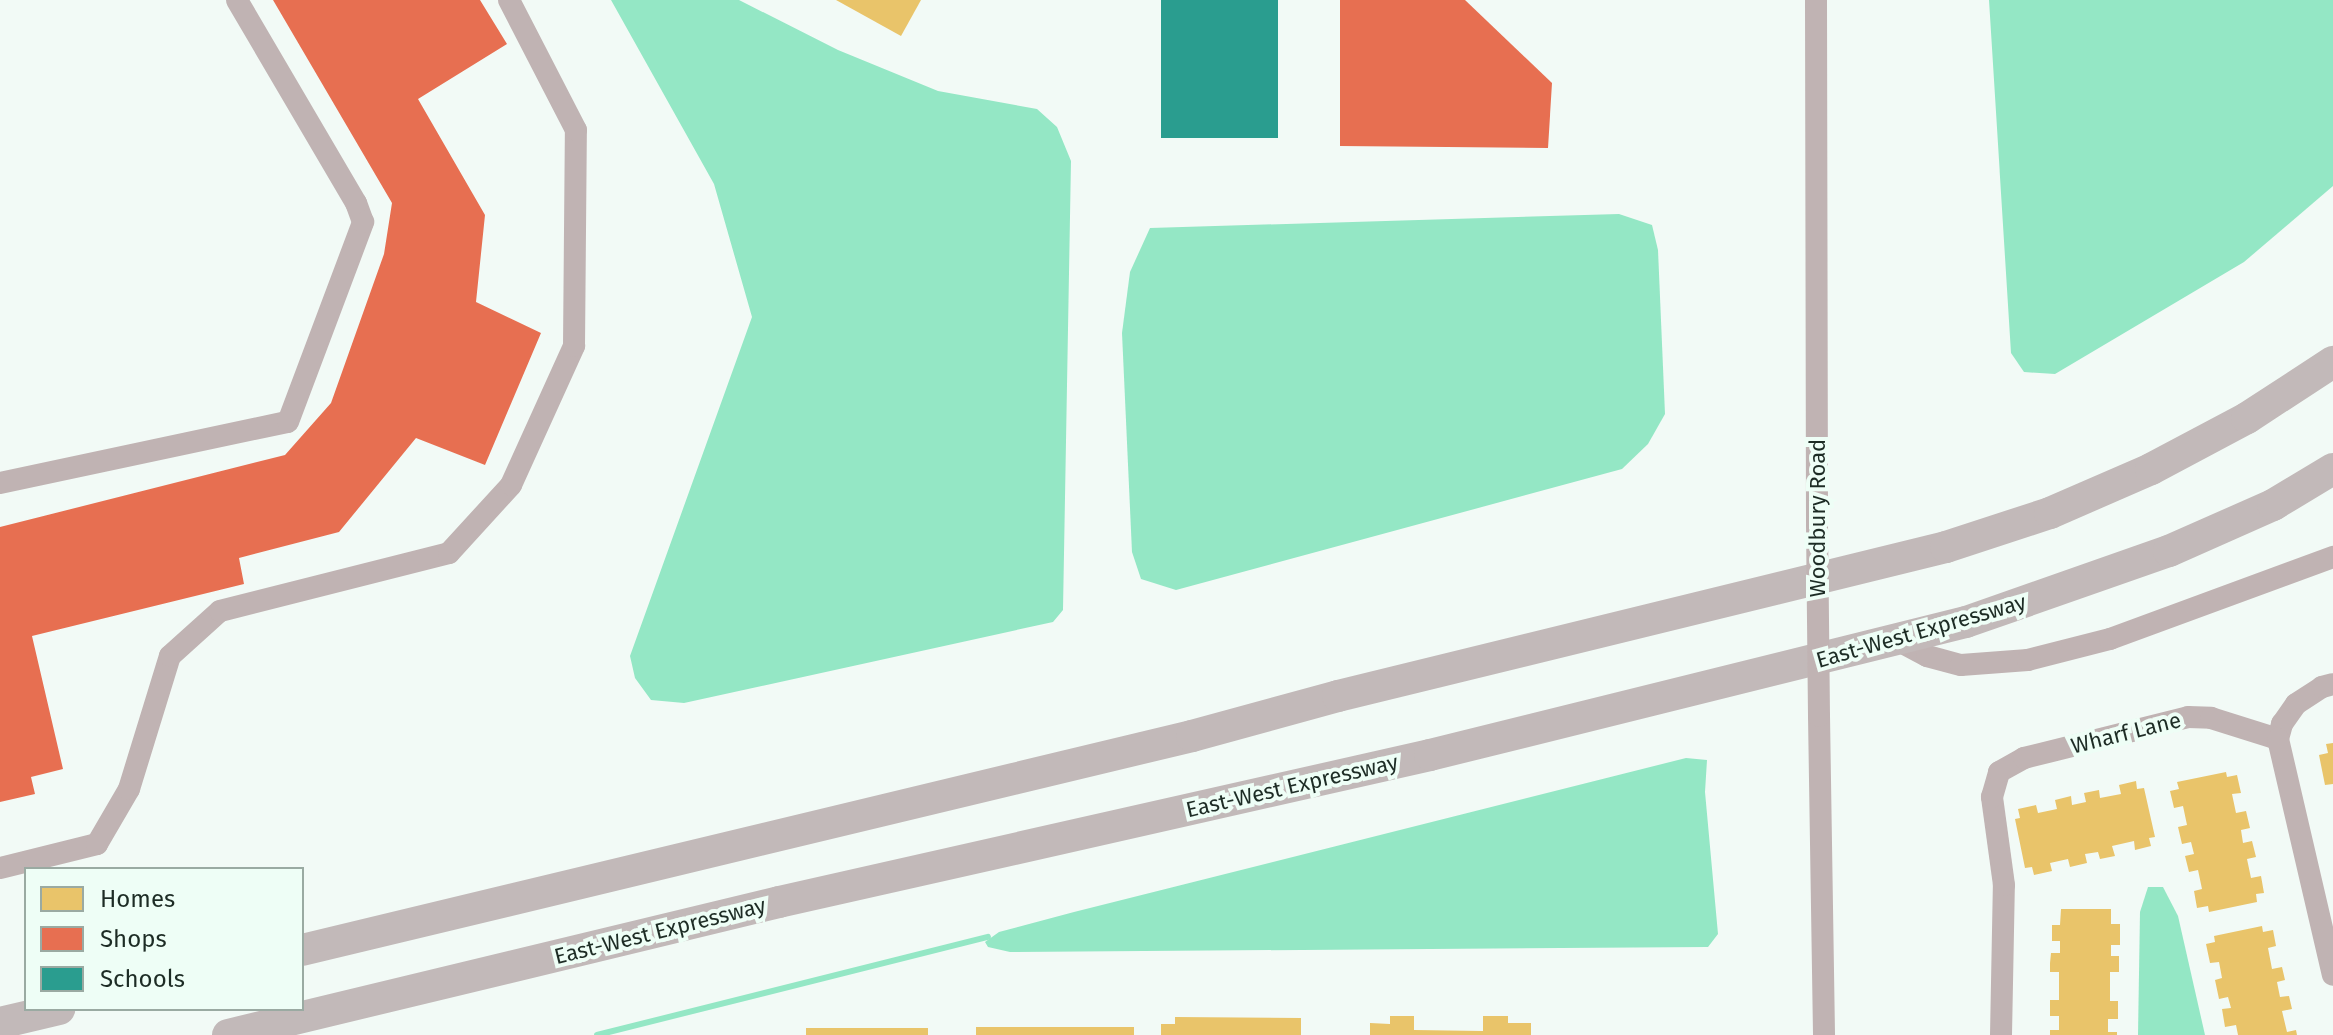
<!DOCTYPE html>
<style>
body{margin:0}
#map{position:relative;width:2333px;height:1035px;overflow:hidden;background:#f2faf6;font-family:"Fira Sans",sans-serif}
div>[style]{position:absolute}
.water>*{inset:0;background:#94e7c5}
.homes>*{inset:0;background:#e9c46a;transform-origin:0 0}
.shops>*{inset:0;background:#e76f51}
.schools>*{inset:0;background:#2a9d8f;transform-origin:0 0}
.stream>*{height:6px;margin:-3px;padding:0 3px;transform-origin:3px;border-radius:3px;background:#94e7c5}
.minor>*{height:22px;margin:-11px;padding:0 11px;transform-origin:11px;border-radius:11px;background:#c0b3b3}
.highway>*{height:32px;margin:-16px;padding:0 16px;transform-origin:16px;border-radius:16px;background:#c2b9b9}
.minor-bridge>*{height:22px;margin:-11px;padding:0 11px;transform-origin:11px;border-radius:11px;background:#c0b3b3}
span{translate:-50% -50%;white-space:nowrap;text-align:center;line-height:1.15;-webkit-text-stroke:8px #eefef6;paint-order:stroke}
.street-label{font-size:22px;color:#1d2c25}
.legend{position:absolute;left:24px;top:867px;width:280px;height:144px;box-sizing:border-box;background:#eefef6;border:2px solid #9aaaa2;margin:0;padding:10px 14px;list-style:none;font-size:24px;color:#1d2c25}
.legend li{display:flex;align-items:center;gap:16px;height:40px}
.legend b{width:40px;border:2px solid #9aaaa2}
</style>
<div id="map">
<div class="water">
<div style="clip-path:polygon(611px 0,739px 0,838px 50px,938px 91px,1037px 109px,1057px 127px,1071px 161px,1063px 610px,1053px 622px,684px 703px,651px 700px,635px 678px,630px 656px,752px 317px,714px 184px)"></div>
<div style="clip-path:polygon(1989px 0,2333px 0,2333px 186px,2244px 262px,2055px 374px,2024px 372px,2011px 353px)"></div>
<div style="clip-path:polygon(1619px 214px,1652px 225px,1658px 250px,1665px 414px,1648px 444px,1622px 469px,1176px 590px,1141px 579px,1132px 552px,1122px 333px,1130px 272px,1150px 228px)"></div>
<div style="clip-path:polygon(1686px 758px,1707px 760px,1705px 792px,1718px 934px,1708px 947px,1010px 952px,988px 947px,985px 942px,999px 932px,1074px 912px)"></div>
<div style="clip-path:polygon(2148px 887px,2163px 887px,2178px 916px,2205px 1035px,2138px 1035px,2140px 912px)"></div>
</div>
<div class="homes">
<div style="clip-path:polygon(836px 0,921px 0,901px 36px)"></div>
<div style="clip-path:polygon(2333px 743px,2333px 784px,2325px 785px,2319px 755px,2328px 753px,2326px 744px)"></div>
<div style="clip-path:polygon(2226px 772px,2227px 777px,2237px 775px,2241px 793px,2232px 794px,2236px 813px,2246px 811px,2250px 828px,2241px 830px,2243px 843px,2252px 841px,2256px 857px,2247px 859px,2251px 878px,2261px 876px,2264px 893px,2256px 894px,2257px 902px,2209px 912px,2208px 906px,2197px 908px,2194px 891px,2202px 889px,2198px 870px,2189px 872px,2185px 856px,2194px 854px,2191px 842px,2182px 844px,2178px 827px,2187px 825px,2183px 806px,2174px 808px,2170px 791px,2179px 789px,2177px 782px)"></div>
<div style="clip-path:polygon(2136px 781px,2137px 789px,2144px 788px,2155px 837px,2149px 838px,2151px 846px,2135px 850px,2134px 841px,2112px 846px,2115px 856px,2100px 859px,2098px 852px,2085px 854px,2087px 863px,2070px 867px,2068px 859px,2050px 863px,2052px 871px,2034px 875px,2032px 867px,2025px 868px,2015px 819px,2020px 818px,2018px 809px,2036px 805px,2038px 813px,2057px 809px,2055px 800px,2071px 796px,2072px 805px,2086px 802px,2084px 793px,2099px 790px,2100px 798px,2121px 794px,2119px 785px)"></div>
<div style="clip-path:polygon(2061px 909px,2111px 909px,2111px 924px,2120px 924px,2120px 945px,2111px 945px,2111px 956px,2119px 956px,2119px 972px,2110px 972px,2110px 1001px,2118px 1001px,2118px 1019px,2108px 1019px,2108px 1032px,2117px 1032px,2117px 1035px,2050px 1035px,2050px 1030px,2059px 1030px,2059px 1016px,2050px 1016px,2050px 1000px,2059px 1000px,2059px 972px,2050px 972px,2050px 963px,2051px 953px,2060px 953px,2060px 941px,2052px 941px,2052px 925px,2060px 925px)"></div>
<div style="clip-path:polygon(2262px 926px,2263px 932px,2273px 930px,2276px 946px,2268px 948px,2272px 969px,2282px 967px,2285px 980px,2277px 982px,2280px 997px,2289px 996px,2292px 1009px,2282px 1011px,2287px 1032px,2296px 1030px,2297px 1035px,2238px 1035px,2236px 1025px,2225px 1027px,2222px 1009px,2231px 1008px,2228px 997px,2219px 999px,2215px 980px,2222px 978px,2219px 962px,2210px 963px,2206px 944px,2215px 942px,2214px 936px)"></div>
<div style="clip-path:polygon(1390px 1016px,1414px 1016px,1414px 1030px,1483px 1031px,1483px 1016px,1508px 1016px,1508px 1023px,1531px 1023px,1531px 1035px,1370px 1035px,1370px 1023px,1390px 1024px)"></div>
<div style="clip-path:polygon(1175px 1017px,1301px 1018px,1301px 1035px,1161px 1035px,1161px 1024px,1175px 1024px)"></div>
<div style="left:1134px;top:1027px;width:8px;height:158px;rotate:90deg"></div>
<div style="left:806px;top:1028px;width:122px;height:7px"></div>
</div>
<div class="shops">
<div style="clip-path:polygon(273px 0,480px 0,507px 44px,418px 99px,485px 215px,476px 302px,541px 333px,485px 465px,416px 438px,339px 532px,239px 558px,244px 584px,32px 636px,63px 769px,31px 777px,35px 794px,0 802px,0 527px,285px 455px,331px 403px,384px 254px,392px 203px)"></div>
<div style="clip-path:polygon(1340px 0,1465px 0,1552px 83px,1548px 148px,1340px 146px)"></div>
</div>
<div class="schools">
<div style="left:1161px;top:0;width:117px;height:138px"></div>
</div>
<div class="stream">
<div style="left:597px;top:1035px;width:403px;rotate:-14.1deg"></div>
</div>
<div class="minor">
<div style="left:1816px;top:0;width:524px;rotate:89.89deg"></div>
<div style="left:0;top:483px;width:294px;rotate:-12deg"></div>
<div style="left:288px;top:422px;width:214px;rotate:-69.4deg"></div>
<div style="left:363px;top:222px;width:20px;rotate:-110deg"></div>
<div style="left:356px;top:203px;width:235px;rotate:-120.4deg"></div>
<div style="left:1897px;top:640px;width:34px;rotate:28deg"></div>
<div style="left:1927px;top:656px;width:35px;rotate:15deg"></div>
<div style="left:1961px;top:665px;width:67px;rotate:-4.3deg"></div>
<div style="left:2028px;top:660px;width:85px;rotate:-14.4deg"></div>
<div style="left:2110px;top:639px;width:238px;rotate:-20.2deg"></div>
<div style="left:1819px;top:716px;width:319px;rotate:89.1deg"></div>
<div style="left:2278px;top:739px;width:16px;rotate:-75deg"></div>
<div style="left:2282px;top:724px;width:24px;rotate:-55deg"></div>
<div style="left:2296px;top:704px;width:31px;rotate:-33deg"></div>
<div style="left:2322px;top:687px;width:11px;rotate:-15deg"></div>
<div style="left:0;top:868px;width:100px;rotate:-13.9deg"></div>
<div style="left:97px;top:844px;width:64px;rotate:-59.8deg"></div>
<div style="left:129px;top:789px;width:139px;rotate:-72.9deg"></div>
<div style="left:170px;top:656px;width:67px;rotate:-42deg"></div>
<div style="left:220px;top:611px;width:236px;rotate:-14.2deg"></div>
<div style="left:449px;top:553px;width:92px;rotate:-47.6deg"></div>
<div style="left:511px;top:485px;width:153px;rotate:-65.6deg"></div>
<div style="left:574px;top:346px;width:216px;rotate:-89.5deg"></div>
<div style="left:576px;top:130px;width:146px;rotate:-117.3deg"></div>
<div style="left:2001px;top:1035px;width:150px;rotate:-88.9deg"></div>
<div style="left:2004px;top:885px;width:89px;rotate:-97.8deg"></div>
<div style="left:1992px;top:797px;width:26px;rotate:-74deg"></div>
<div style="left:1999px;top:772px;width:29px;rotate:-29deg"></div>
<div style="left:2024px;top:758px;width:169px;rotate:-14deg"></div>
<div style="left:2188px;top:717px;width:23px;rotate:2deg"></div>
<div style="left:2211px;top:718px;width:70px;rotate:17.4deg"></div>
<div style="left:2278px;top:739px;width:242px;rotate:76.9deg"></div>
</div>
<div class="highway">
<div style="left:302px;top:950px;width:915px;rotate:-13.52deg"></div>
<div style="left:1192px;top:736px;width:151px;rotate:-15.3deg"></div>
<div style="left:1338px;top:696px;width:626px;rotate:-13.77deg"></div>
<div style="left:1946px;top:547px;width:109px;rotate:-18.1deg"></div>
<div style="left:2050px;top:513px;width:110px;rotate:-23.5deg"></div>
<div style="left:2151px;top:469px;width:109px;rotate:-28deg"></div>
<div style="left:2247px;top:418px;width:103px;rotate:-33.1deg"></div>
<div style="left:0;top:1023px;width:61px;rotate:-13.3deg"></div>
<div style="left:228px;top:1035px;width:567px;rotate:-13.57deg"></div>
<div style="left:779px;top:902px;width:667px;rotate:-12.72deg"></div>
<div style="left:1430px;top:755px;width:552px;rotate:-13.94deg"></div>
<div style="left:1966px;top:622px;width:215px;rotate:-19.3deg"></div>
<div style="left:2169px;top:551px;width:114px;rotate:-23.9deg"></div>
<div style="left:2273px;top:505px;width:70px;rotate:-31deg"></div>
</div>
<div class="minor-bridge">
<div style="left:1817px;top:524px;width:192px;rotate:89.4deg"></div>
</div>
<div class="street-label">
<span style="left:1818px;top:518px;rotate:-90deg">Woodbury Road</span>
<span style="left:1921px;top:631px;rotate:-16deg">East-West Expressway</span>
<span style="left:2126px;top:733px;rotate:-14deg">Wharf Lane</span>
<span style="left:1292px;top:786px;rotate:-13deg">East-West Expressway</span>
<span style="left:660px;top:931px;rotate:-14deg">East-West Expressway</span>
</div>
<ul class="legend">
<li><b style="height:22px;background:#e9c46a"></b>Homes</li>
<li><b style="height:22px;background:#e76f51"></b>Shops</li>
<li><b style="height:22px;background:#2a9d8f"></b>Schools</li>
</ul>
</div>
